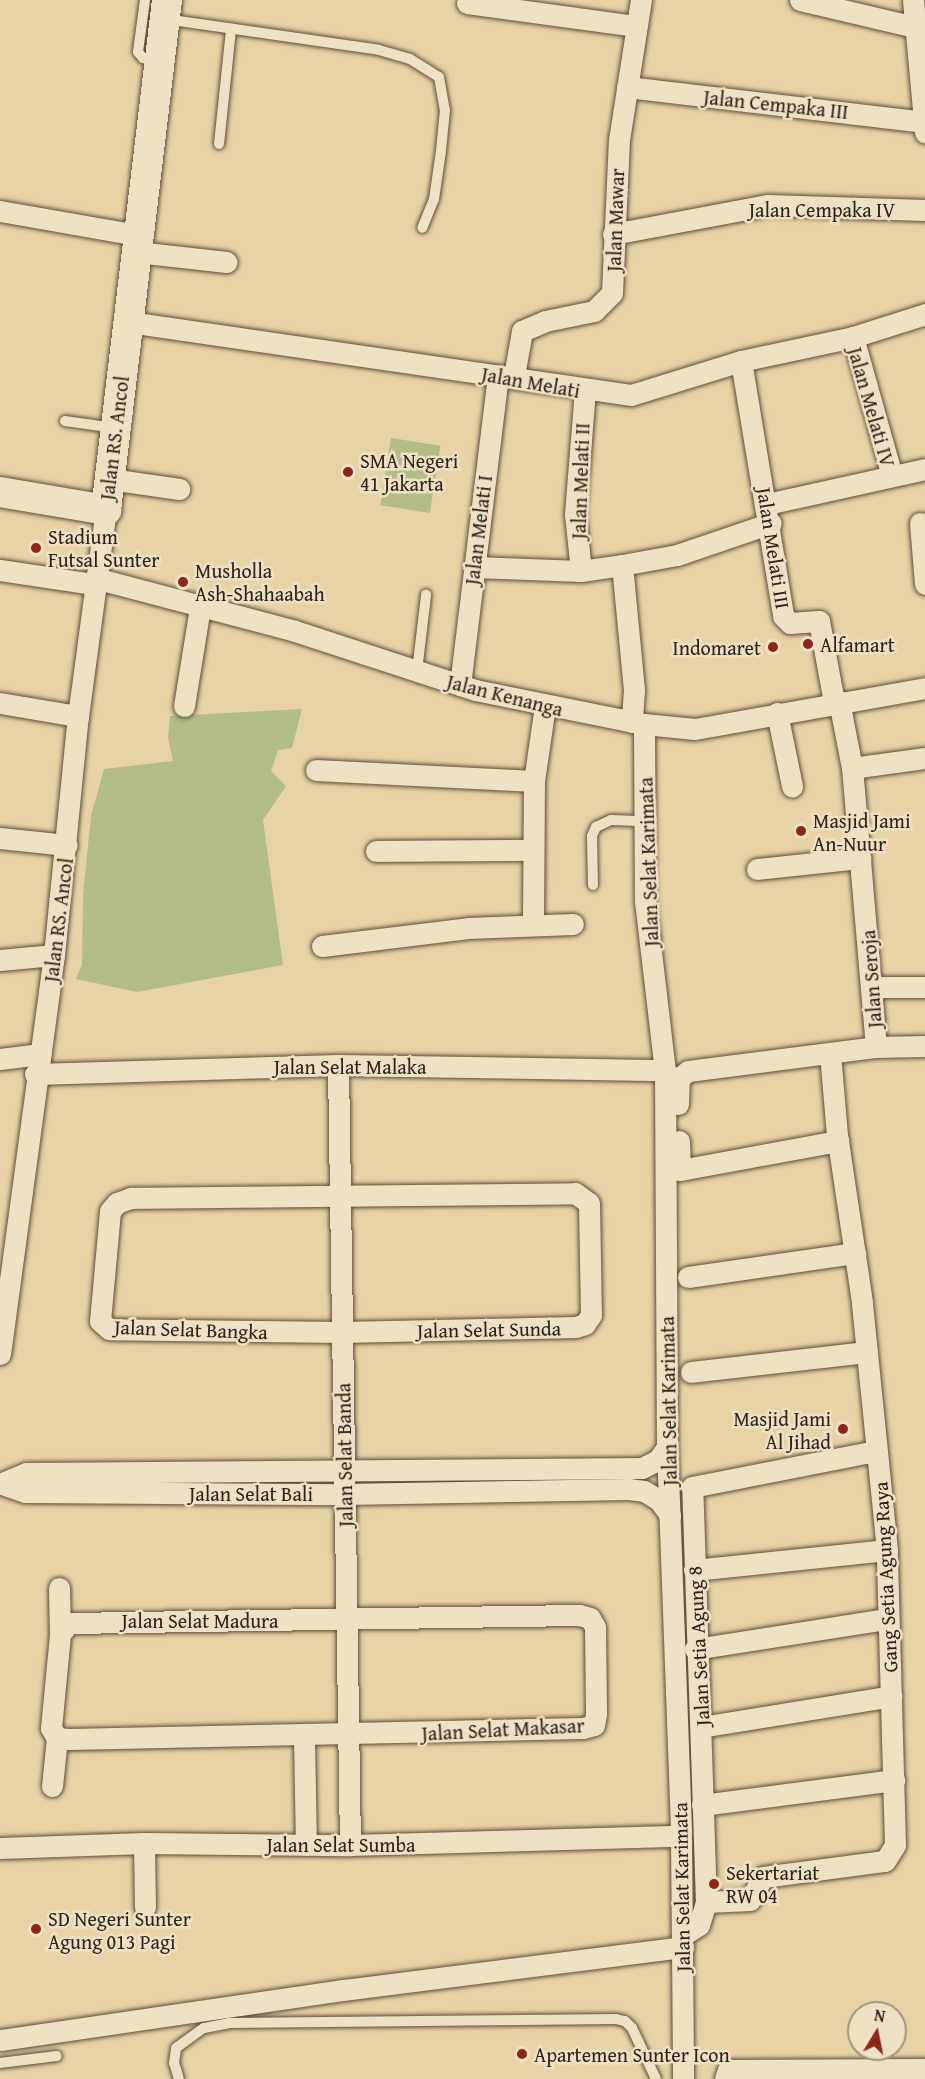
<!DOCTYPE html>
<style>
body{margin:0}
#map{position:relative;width:925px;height:2079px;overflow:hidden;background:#e7d3a5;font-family:"Gentium Book Plus",serif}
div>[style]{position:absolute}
.green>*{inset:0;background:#b2bd88;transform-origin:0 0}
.roads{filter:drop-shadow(0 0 2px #5d4e3d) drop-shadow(0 0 2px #5d4e3d)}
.lane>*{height:10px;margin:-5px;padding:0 5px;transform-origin:5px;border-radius:5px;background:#efe2c4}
.street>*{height:21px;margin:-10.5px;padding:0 10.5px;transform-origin:10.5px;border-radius:10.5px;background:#efe2c4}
.secondary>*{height:30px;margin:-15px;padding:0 15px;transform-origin:15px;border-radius:15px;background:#efe2c4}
.dots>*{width:16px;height:16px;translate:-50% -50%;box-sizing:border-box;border:3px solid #efe2c4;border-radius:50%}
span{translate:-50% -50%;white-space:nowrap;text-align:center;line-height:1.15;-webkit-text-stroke:5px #efe2c4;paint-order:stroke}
.street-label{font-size:20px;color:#2f211a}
.poi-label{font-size:20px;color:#2f211a}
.left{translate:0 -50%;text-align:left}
.right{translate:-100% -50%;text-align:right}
.north{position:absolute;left:847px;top:2001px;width:60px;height:60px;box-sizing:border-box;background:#efe2c4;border:2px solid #a29580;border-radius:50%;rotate:10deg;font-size:16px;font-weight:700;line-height:24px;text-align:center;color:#2f211a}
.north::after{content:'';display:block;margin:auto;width:21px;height:27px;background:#8f2418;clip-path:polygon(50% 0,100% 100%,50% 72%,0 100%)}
</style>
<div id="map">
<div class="green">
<div style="left:391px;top:438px;width:50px;height:68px;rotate:9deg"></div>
<div style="clip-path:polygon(302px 709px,292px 748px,278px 750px,271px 771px,286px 786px,263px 820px,283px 965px,137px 992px,76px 979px,82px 964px,83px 894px,91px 816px,104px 769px,173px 761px,168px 737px,170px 716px)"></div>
</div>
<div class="roads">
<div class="lane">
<div style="left:145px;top:0;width:52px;rotate:97.7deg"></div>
<div style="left:138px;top:52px;width:8px;rotate:50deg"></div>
<div style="left:143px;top:58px;width:14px;rotate:8deg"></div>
<div style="left:165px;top:19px;width:216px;rotate:8.2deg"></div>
<div style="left:379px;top:50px;width:32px;rotate:16deg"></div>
<div style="left:410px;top:59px;width:34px;rotate:32deg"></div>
<div style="left:439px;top:77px;width:34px;rotate:80deg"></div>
<div style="left:445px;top:110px;width:41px;rotate:95.6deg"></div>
<div style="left:441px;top:151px;width:49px;rotate:98.3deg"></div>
<div style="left:434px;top:199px;width:31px;rotate:112deg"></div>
<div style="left:219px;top:144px;width:116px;rotate:-84deg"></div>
<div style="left:65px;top:421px;width:50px;rotate:8deg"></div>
<div style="left:417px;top:671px;width:77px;rotate:-83.2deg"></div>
<div style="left:593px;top:885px;width:49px;rotate:-91.2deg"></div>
<div style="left:592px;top:836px;width:10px;rotate:-66deg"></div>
<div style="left:596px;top:827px;width:17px;rotate:-25deg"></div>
<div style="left:611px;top:820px;width:34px;rotate:2deg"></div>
<div style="left:0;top:2063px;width:57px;rotate:-7deg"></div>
<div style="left:179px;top:2079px;width:17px;rotate:-107deg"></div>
<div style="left:174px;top:2063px;width:15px;rotate:-82deg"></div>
<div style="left:176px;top:2048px;width:34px;rotate:-36deg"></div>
<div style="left:204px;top:2028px;width:25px;rotate:-11deg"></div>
<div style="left:229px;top:2023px;width:387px;rotate:-0.6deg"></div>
<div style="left:616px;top:2019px;width:9px;rotate:13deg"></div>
<div style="left:625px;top:2021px;width:10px;rotate:45deg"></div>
<div style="left:632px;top:2028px;width:56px;rotate:64.8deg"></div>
</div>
<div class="street">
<div style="left:800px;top:0;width:118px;rotate:13.2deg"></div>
<div style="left:913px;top:0;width:133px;rotate:84.8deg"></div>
<div style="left:467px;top:3px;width:171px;rotate:7.8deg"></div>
<div style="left:627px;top:87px;width:300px;rotate:6.7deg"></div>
<div style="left:0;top:211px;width:140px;rotate:9.9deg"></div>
<div style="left:613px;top:234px;width:158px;rotate:-10.6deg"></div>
<div style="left:768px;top:205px;width:157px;rotate:1.8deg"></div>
<div style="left:137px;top:252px;width:90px;rotate:6.4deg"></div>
<div style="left:129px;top:322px;width:507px;rotate:8.27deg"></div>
<div style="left:631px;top:395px;width:115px;rotate:-17.2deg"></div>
<div style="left:741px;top:361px;width:115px;rotate:-12.1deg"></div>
<div style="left:853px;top:337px;width:76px;rotate:-17.7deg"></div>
<div style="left:853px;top:337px;width:144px;rotate:74.3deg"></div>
<div style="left:741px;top:361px;width:258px;rotate:80.6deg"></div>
<div style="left:783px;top:616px;width:10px;rotate:45deg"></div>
<div style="left:790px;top:623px;width:29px;rotate:-4deg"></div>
<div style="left:819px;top:621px;width:82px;rotate:79.5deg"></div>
<div style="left:514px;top:376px;width:46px;rotate:-79.9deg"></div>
<div style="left:522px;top:331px;width:25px;rotate:-23deg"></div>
<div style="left:545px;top:321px;width:50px;rotate:-11.5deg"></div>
<div style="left:594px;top:311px;width:25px;rotate:-45deg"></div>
<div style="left:612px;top:293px;width:153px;rotate:-87.4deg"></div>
<div style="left:619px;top:140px;width:142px;rotate:-81.1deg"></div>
<div style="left:110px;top:479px;width:70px;rotate:8.2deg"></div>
<div style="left:767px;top:504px;width:162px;rotate:-12.5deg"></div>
<div style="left:920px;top:523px;width:61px;rotate:85.3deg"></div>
<div style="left:622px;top:565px;width:126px;rotate:84.5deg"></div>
<div style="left:634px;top:690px;width:32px;rotate:94deg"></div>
<div style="left:474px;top:567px;width:107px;rotate:2.1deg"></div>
<div style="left:581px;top:571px;width:41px;rotate:-8.3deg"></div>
<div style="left:622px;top:565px;width:56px;rotate:-10.3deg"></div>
<div style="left:677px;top:555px;width:99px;rotate:-18.8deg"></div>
<div style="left:0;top:570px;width:95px;rotate:8.5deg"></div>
<div style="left:581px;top:571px;width:57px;rotate:-96deg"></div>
<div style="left:575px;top:514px;width:123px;rotate:-85.4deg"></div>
<div style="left:95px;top:578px;width:207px;rotate:14.8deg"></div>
<div style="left:295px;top:631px;width:189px;rotate:18.1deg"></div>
<div style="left:475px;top:690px;width:172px;rotate:11.4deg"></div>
<div style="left:644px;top:724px;width:51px;rotate:5.6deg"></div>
<div style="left:695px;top:729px;width:234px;rotate:-10.1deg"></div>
<div style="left:460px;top:685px;width:312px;rotate:-83deg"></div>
<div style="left:0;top:703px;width:79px;rotate:9.5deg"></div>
<div style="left:184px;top:706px;width:100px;rotate:-80.8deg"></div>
<div style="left:777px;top:713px;width:75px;rotate:78.4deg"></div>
<div style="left:644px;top:724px;width:177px;rotate:89.7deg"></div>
<div style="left:645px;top:901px;width:170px;rotate:83.3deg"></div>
<div style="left:665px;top:1070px;width:377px;rotate:89.7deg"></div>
<div style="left:667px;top:1447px;width:389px;rotate:87.9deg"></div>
<div style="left:681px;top:1836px;width:243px;rotate:89.5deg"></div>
<div style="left:852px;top:768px;width:74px;rotate:-7.8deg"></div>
<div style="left:316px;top:770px;width:218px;rotate:2.9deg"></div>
<div style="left:0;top:838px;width:67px;rotate:6deg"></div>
<div style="left:376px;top:851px;width:157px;rotate:-0.4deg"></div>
<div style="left:757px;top:869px;width:104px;rotate:-6.1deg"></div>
<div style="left:533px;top:923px;width:142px;rotate:-89.6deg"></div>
<div style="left:534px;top:781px;width:76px;rotate:-81.7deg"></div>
<div style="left:322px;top:946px;width:147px;rotate:-7deg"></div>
<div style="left:468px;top:928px;width:105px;rotate:-2.2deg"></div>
<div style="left:0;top:960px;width:54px;rotate:-5.3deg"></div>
<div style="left:873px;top:987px;width:52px"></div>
<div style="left:876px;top:1047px;width:49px;rotate:-1.2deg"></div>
<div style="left:0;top:1059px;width:41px;rotate:-7deg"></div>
<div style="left:338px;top:1065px;width:780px;rotate:89.12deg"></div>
<div style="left:35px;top:1074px;width:303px;rotate:-1.7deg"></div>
<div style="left:338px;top:1065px;width:327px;rotate:0.9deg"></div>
<div style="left:678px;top:1104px;width:26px;rotate:-88deg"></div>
<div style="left:679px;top:1078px;width:11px;rotate:-38deg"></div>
<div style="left:688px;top:1071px;width:190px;rotate:-7.3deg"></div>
<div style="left:876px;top:1047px;width:280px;rotate:-94.9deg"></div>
<div style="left:852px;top:768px;width:68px;rotate:-101deg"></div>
<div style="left:679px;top:1141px;width:29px;rotate:88deg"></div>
<div style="left:680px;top:1170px;width:161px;rotate:-10.4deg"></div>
<div style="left:575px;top:1193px;width:17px;rotate:36deg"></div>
<div style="left:589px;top:1203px;width:112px;rotate:89deg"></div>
<div style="left:591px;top:1315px;width:11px;rotate:124deg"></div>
<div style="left:585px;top:1324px;width:9px;rotate:162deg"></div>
<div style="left:576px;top:1327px;width:234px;rotate:178.8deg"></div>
<div style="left:342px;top:1332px;width:233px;rotate:-179.3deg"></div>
<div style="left:109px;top:1329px;width:12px;rotate:-138deg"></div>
<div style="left:100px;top:1321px;width:110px;rotate:-84.8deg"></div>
<div style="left:110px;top:1211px;width:11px;rotate:-49deg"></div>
<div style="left:117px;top:1203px;width:15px;rotate:-20deg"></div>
<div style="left:131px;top:1198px;width:444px;rotate:-0.6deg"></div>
<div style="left:688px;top:1277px;width:169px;rotate:-8.2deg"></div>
<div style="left:0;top:1354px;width:403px;rotate:-82.3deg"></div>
<div style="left:54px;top:955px;width:240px;rotate:-84.3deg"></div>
<div style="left:78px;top:716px;width:208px;rotate:-82.3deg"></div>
<div style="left:691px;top:1372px;width:177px;rotate:-6.5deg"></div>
<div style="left:0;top:1484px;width:28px;rotate:-23deg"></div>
<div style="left:26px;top:1473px;width:616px;rotate:-0.47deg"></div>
<div style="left:642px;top:1468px;width:18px;rotate:-27deg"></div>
<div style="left:658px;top:1460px;width:16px;rotate:-55deg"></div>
<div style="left:2px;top:1484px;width:24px;rotate:19deg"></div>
<div style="left:25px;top:1492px;width:319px;rotate:0.4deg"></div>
<div style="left:344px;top:1494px;width:284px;rotate:-1deg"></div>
<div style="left:628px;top:1489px;width:16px;rotate:7deg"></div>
<div style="left:644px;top:1491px;width:17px;rotate:31deg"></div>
<div style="left:659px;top:1500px;width:19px;rotate:54deg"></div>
<div style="left:694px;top:1570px;width:194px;rotate:-5.9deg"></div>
<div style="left:59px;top:1588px;width:46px;rotate:88.8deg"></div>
<div style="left:579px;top:1615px;width:11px;rotate:15deg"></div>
<div style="left:590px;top:1618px;width:10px;rotate:61deg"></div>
<div style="left:595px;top:1627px;width:87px;rotate:89.3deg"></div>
<div style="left:596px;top:1714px;width:11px;rotate:100deg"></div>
<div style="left:594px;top:1725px;width:11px;rotate:165deg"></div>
<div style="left:583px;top:1728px;width:514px;rotate:178.77deg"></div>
<div style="left:69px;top:1739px;width:12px;rotate:-175deg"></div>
<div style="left:57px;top:1738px;width:12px;rotate:-121deg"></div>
<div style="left:51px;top:1728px;width:94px;rotate:-84.5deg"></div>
<div style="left:60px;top:1634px;width:14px;rotate:-51deg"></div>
<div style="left:69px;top:1623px;width:510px;rotate:-0.9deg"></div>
<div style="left:695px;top:1649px;width:194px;rotate:-8.9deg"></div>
<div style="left:701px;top:1727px;width:193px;rotate:-9.2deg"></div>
<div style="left:304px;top:1735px;width:110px;rotate:89deg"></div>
<div style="left:52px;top:1786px;width:48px;rotate:-84.1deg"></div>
<div style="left:702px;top:1805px;width:194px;rotate:-7.4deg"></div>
<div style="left:144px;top:1843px;width:64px;rotate:89.1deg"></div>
<div style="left:0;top:1848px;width:144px;rotate:-2deg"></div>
<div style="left:144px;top:1843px;width:206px;rotate:0.6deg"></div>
<div style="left:350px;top:1845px;width:331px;rotate:-1.6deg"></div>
<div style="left:706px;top:1902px;width:415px;rotate:-91.9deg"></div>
<div style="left:692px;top:1487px;width:187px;rotate:-11.1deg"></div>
<div style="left:683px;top:1935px;width:19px;rotate:-32deg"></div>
<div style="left:699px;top:1925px;width:24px;rotate:-73deg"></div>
<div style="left:706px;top:1902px;width:44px;rotate:-2.6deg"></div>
<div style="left:750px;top:1900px;width:26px;rotate:-61deg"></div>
<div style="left:763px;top:1877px;width:123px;rotate:-7.5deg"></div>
<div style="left:885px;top:1861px;width:19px;rotate:-58deg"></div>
<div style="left:895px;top:1845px;width:295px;rotate:-91.6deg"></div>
<div style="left:887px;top:1550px;width:249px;rotate:-95.8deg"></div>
<div style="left:862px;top:1302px;width:169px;rotate:-98.5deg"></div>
<div style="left:837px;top:1135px;width:81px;rotate:-94.9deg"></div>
<div style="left:0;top:2040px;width:347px;rotate:-8.3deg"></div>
<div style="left:343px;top:1990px;width:343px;rotate:-7.2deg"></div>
<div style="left:725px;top:2079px;width:9px;rotate:-72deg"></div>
<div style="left:728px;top:2070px;width:197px;rotate:-0.3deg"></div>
</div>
<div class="secondary">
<div style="left:0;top:492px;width:108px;rotate:9.6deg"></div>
<div style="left:106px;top:510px;width:514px;rotate:-83.18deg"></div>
</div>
</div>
<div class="dots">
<div style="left:348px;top:472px;background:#8f2418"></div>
<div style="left:36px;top:548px;background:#8f2418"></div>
<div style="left:183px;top:582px;background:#8f2418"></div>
<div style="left:808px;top:644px;background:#8f2418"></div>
<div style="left:773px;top:647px;background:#8f2418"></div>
<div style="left:801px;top:831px;background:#8f2418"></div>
<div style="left:843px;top:1429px;background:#8f2418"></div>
<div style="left:714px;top:1884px;background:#8f2418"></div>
<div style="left:36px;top:1929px;background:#8f2418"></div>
<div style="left:522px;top:2054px;background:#8f2418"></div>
</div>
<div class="street-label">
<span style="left:776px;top:104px;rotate:6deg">Jalan Cempaka III</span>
<span style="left:822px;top:209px">Jalan Cempaka IV</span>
<span style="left:615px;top:220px;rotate:-88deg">Jalan Mawar</span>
<span style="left:531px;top:382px;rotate:10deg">Jalan Melati</span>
<span style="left:872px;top:407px;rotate:74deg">Jalan Melati IV</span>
<span style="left:114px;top:438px;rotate:-83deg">Jalan RS. Ancol</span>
<span style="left:580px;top:481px;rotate:-88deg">Jalan Melati II</span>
<span style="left:478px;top:530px;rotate:-83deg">Jalan Melati I</span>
<span style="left:774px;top:548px;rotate:81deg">Jalan Melati III</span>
<span style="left:505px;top:695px;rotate:14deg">Jalan Kenanga</span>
<span style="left:648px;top:862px;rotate:-92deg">Jalan Selat Karimata</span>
<span style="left:58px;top:920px;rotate:-83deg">Jalan RS. Ancol</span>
<span style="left:871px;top:979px;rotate:-94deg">Jalan Seroja</span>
<span style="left:350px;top:1066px">Jalan Selat Malaka</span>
<span style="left:191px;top:1329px;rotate:2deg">Jalan Selat Bangka</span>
<span style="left:489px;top:1329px;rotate:-1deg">Jalan Selat Sunda</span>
<span style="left:668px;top:1401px;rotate:-91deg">Jalan Selat Karimata</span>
<span style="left:344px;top:1455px;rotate:-91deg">Jalan Selat Banda</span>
<span style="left:251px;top:1493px">Jalan Selat Bali</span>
<span style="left:885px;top:1577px;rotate:-93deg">Gang Setia Agung Raya</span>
<span style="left:200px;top:1620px">Jalan Selat Madura</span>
<span style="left:698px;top:1646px;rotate:-93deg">Jalan Setia Agung 8</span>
<span style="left:503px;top:1729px;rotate:-3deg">Jalan Selat Makasar</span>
<span style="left:341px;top:1844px">Jalan Selat Sumba</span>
<span style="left:681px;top:1887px;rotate:-91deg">Jalan Selat Karimata</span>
</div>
<div class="poi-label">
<span class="left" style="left:360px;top:472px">SMA Negeri<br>41 Jakarta</span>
<span class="left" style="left:48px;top:548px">Stadium<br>Futsal Sunter</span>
<span class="left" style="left:195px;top:582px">Musholla<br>Ash-Shahaabah</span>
<span class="left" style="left:820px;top:644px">Alfamart</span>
<span class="right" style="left:761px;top:647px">Indomaret</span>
<span class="left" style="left:813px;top:832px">Masjid Jami<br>An-Nuur</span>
<span class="right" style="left:831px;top:1430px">Masjid Jami<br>Al Jihad</span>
<span class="left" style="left:726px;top:1884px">Sekertariat<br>RW 04</span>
<span class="left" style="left:48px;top:1930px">SD Negeri Sunter<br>Agung 013 Pagi</span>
<span class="left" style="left:534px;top:2054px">Apartemen Sunter Icon</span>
</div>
<div class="north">N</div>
</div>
